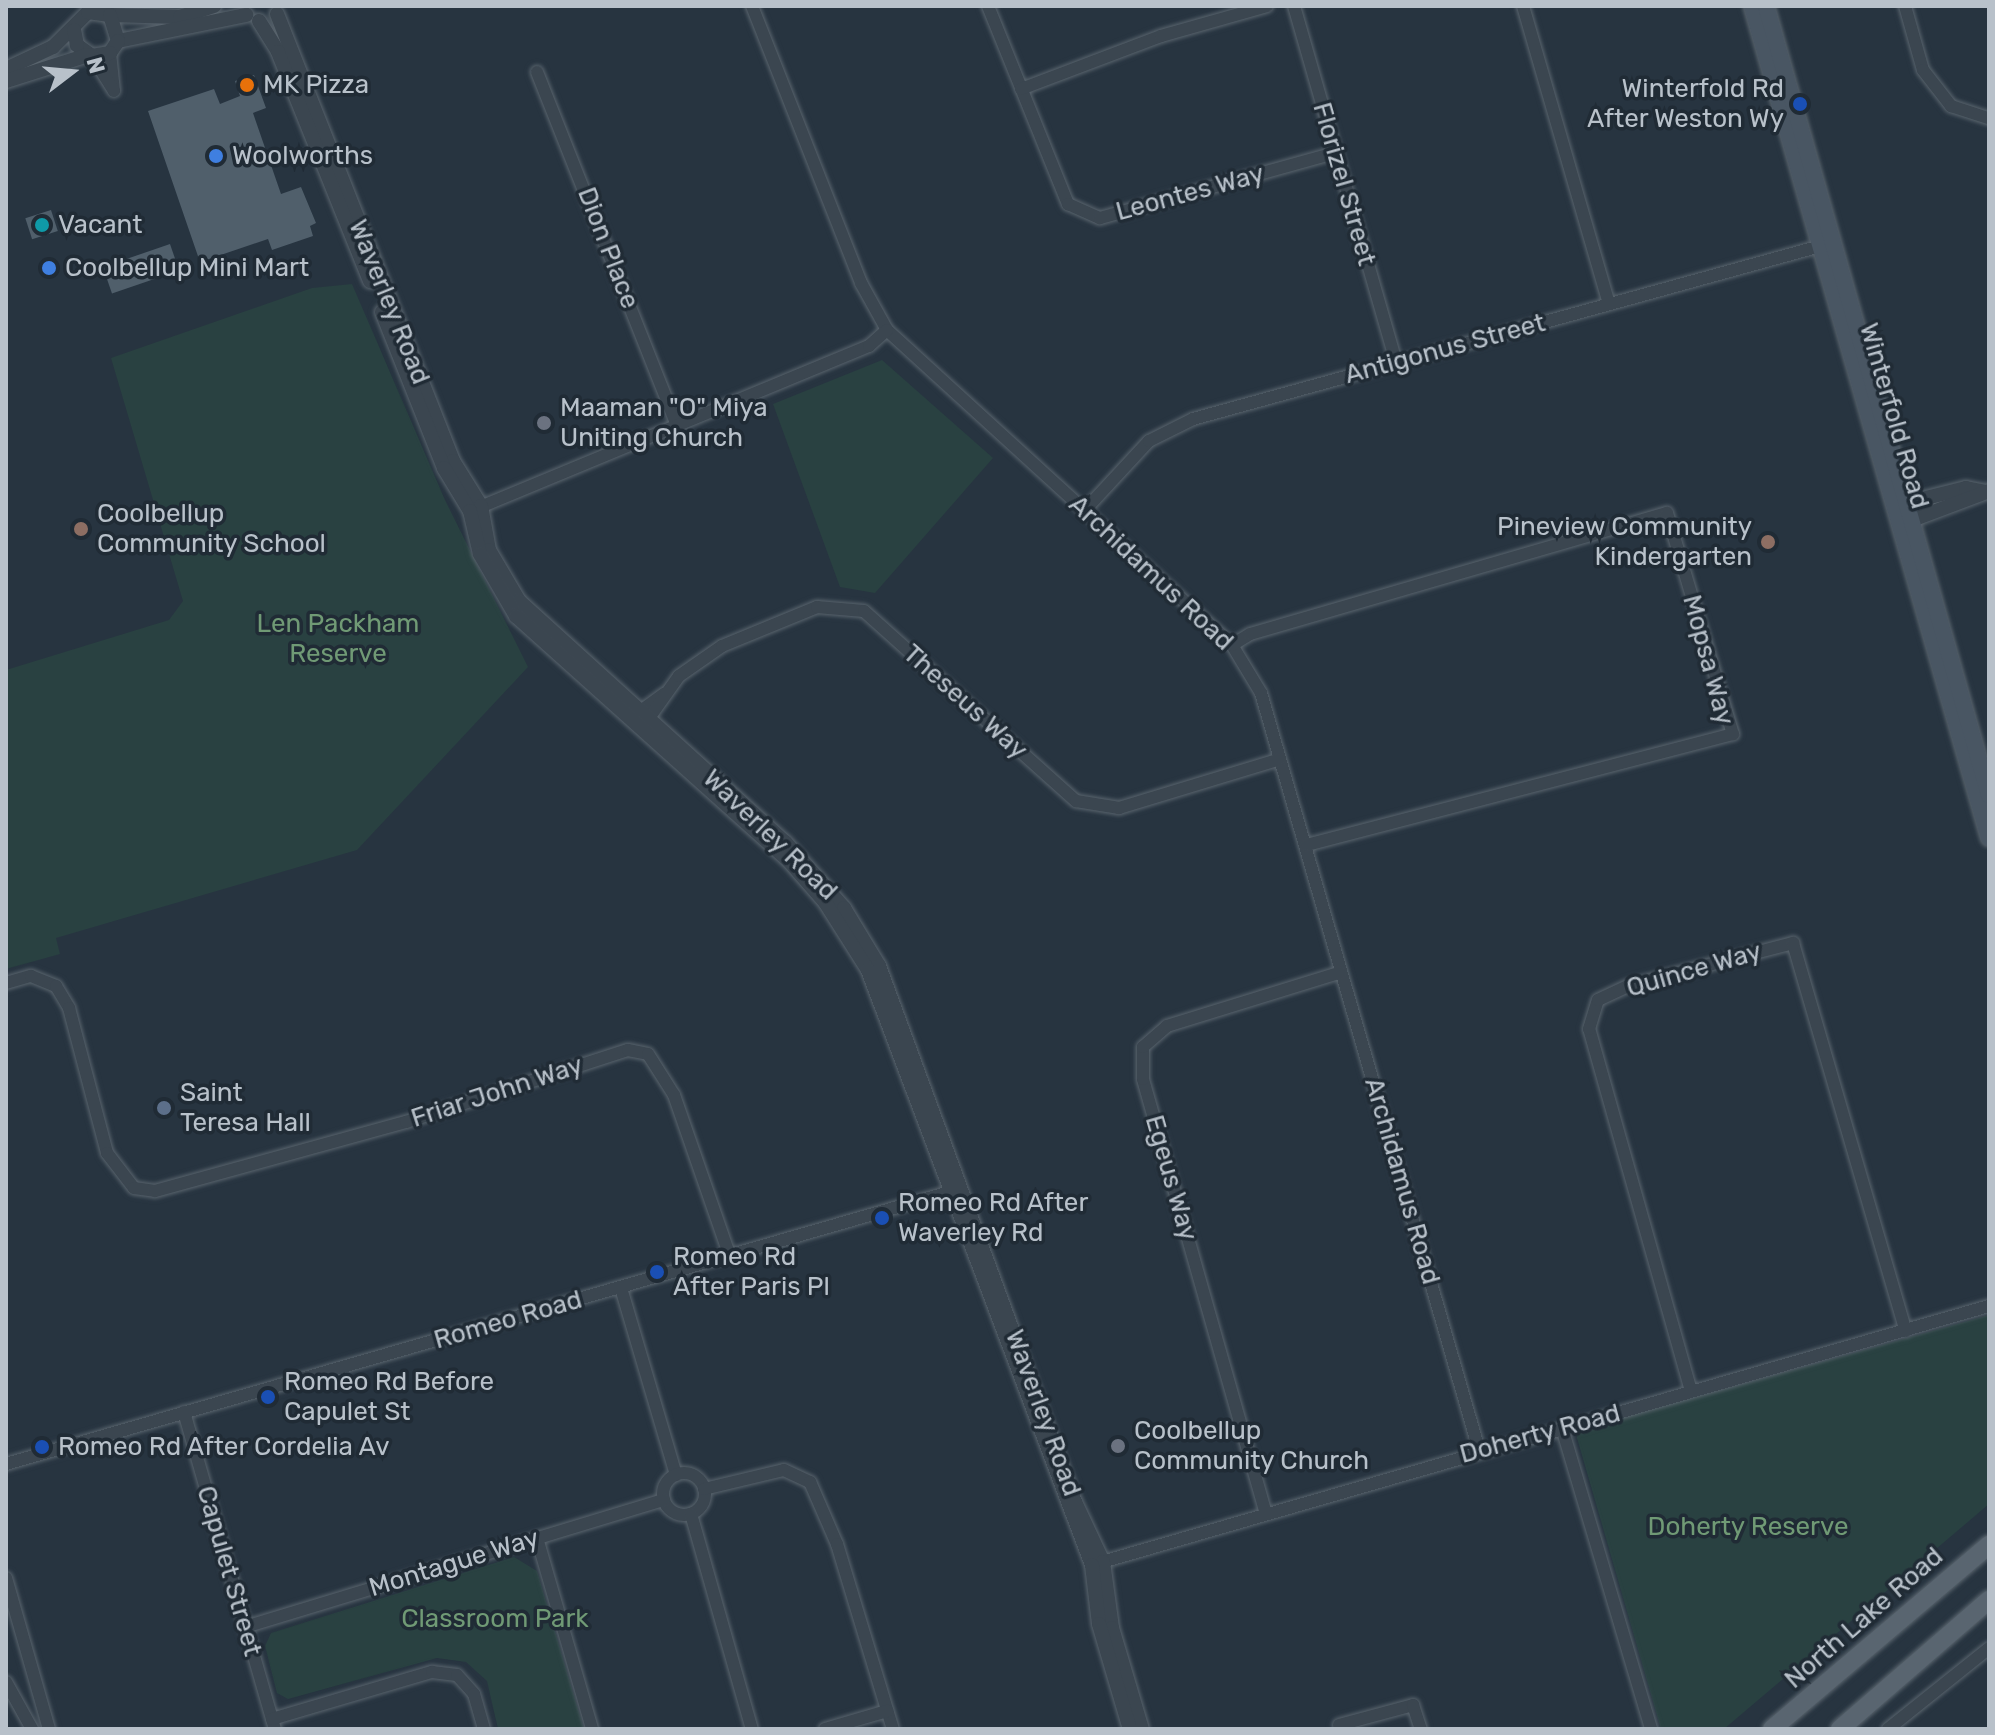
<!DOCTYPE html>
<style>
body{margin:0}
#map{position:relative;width:1995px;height:1735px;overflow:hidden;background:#273440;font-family:Rubik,sans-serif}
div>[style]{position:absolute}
.green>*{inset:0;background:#294141}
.building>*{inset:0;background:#505f6b;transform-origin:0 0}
.roads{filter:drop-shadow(0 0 2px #59646d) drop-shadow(0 0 2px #59646d)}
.minor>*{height:12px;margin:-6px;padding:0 6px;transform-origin:6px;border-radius:6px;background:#3b4650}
.minor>.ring{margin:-6px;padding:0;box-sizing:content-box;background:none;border:12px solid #3b4650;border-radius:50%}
.tertiary>*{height:14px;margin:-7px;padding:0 7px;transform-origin:7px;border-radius:7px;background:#3b4650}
.secondary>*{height:16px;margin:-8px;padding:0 8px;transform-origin:8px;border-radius:8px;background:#495663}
.primary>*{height:18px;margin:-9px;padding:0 9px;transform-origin:9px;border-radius:9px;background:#596570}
.dots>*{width:22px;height:22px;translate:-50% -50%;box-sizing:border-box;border:4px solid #202b35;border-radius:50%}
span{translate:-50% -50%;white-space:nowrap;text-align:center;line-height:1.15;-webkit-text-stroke:7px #202b35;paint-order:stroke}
.poi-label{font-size:26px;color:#b8c1ca}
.left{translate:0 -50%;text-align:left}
.right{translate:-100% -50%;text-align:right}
.street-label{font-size:26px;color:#b8c1ca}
.park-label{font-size:26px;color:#709a75}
.frame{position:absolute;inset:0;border:8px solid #b8c1ca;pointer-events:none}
.north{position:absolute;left:32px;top:32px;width:80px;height:80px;-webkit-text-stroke:6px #202b35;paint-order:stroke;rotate:74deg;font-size:22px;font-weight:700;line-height:32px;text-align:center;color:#b8c1ca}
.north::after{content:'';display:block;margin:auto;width:28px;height:36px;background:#b8c1ca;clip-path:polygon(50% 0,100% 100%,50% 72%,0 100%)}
</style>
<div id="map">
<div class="green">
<div style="clip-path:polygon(352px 284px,445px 500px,528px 667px,357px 850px,56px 938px,60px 954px,6px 969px,6px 670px,169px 620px,183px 601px,111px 358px,312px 288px)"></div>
<div style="clip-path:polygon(882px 360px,993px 458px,875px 593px,840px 587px,773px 404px)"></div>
<div style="clip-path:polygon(1989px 1315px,1989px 1504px,1724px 1729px,1661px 1729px,1575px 1431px)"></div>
<div style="clip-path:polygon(514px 1557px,537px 1571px,584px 1729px,498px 1729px,487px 1681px,466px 1662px,437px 1658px,288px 1699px,277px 1693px,265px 1646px,271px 1633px)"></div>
</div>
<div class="building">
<div style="clip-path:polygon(254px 75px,266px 108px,253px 113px,281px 194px,301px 187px,316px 223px,310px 226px,313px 236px,272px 250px,268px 239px,200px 262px,148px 111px,214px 89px,220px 104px,240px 96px,235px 81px)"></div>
<div style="left:51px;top:210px;width:22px;height:27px;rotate:72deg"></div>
<div style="left:170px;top:244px;width:28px;height:71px;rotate:71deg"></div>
</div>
<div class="roads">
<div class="minor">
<div style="left:752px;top:6px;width:298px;rotate:68.5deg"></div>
<div style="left:861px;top:283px;width:54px;rotate:61deg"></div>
<div style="left:887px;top:330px;width:467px;rotate:42.4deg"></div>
<div style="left:1232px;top:645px;width:56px;rotate:58.9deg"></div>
<div style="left:1261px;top:693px;width:788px;rotate:73.93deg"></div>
<div style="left:988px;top:6px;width:214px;rotate:68deg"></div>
<div style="left:1068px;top:204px;width:35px;rotate:24deg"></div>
<div style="left:1100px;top:218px;width:244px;rotate:-15.5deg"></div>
<div style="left:1294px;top:6px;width:370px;rotate:74deg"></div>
<div style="left:1523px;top:6px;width:310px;rotate:73.9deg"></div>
<div style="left:1905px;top:6px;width:66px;rotate:74.3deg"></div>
<div style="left:1923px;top:70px;width:46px;rotate:52.1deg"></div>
<div style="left:1951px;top:106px;width:40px;rotate:18deg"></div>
<div style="left:110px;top:53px;width:38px;rotate:84deg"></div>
<div style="left:92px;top:56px;width:41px;rotate:57.8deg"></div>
<div style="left:537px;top:72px;width:380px;rotate:68.4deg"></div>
<div style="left:1021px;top:89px;width:150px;rotate:-20.7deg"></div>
<div style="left:1161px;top:36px;width:110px;rotate:-15.8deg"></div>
<div style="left:473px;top:510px;width:429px;rotate:-22.5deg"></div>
<div style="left:869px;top:346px;width:24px;rotate:-42deg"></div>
<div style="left:1085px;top:510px;width:94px;rotate:-47.2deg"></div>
<div style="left:1149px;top:441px;width:49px;rotate:-26.6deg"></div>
<div style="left:1193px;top:419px;width:659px;rotate:-15.41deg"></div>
<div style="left:1232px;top:645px;width:21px;rotate:-31deg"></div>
<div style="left:1250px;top:634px;width:434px;rotate:-16.2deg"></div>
<div style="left:1667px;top:513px;width:231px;rotate:73.4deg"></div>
<div style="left:1733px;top:734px;width:440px;rotate:165.4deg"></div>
<div style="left:635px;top:715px;width:36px;rotate:-36deg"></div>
<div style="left:644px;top:725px;width:60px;rotate:-54.5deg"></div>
<div style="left:679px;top:676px;width:52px;rotate:-34.9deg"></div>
<div style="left:722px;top:646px;width:103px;rotate:-22.3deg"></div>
<div style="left:817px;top:607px;width:47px;rotate:4.9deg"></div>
<div style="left:864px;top:611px;width:285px;rotate:41.9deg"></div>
<div style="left:1076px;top:801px;width:44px;rotate:9.2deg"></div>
<div style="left:1119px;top:808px;width:168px;rotate:-16.9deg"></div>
<div style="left:6px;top:983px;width:26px;rotate:-16deg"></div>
<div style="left:31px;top:976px;width:27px;rotate:22deg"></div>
<div style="left:56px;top:986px;width:26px;rotate:59deg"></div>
<div style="left:69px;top:1008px;width:150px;rotate:75.3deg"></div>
<div style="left:107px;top:1153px;width:44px;rotate:52.4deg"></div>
<div style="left:134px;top:1188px;width:21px;rotate:8deg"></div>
<div style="left:155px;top:1191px;width:260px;rotate:-15.4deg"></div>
<div style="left:406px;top:1122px;width:233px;rotate:-18deg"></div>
<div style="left:628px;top:1050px;width:20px;rotate:11deg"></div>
<div style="left:648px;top:1054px;width:49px;rotate:57.6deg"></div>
<div style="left:674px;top:1095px;width:171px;rotate:70.9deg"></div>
<div style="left:621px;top:1288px;width:195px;rotate:73.6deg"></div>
<div style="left:1691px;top:1391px;width:376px;rotate:-105.7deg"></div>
<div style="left:1589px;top:1029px;width:30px;rotate:-73deg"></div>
<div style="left:1598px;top:1000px;width:33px;rotate:-25deg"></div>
<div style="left:1628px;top:986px;width:171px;rotate:-14.6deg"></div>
<div style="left:1793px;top:943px;width:404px;rotate:73.8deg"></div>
<div style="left:184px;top:1412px;width:330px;rotate:74deg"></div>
<div style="left:1562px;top:1428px;width:314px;rotate:73.5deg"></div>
<div style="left:6px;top:1464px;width:993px;rotate:-16.08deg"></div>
<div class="ring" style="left:663px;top:1473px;width:30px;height:30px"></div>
<div style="left:704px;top:1489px;width:82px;rotate:-13.4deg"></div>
<div style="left:784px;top:1470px;width:29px;rotate:25deg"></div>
<div style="left:810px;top:1482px;width:68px;rotate:66.5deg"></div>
<div style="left:837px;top:1544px;width:193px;rotate:73.2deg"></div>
<div style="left:691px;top:1514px;width:223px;rotate:74.2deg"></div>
<div style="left:1266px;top:1514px;width:452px;rotate:-105.8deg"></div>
<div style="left:1143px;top:1079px;width:32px;rotate:-90deg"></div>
<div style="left:1143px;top:1047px;width:32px;rotate:-41deg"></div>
<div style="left:1167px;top:1026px;width:182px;rotate:-17.2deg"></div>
<div style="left:537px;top:1538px;width:199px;rotate:73.9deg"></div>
<div style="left:1095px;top:1564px;width:930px;rotate:-16.1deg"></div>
<div style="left:6px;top:1578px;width:157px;rotate:74.1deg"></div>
<div style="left:245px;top:1627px;width:438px;rotate:-16.9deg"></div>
<div style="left:6px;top:1682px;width:54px;rotate:61deg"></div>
<div style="left:272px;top:1719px;width:167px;rotate:-16.4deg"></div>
<div style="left:432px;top:1672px;width:25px;rotate:7deg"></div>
<div style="left:457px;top:1675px;width:25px;rotate:48deg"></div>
<div style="left:474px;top:1694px;width:36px;rotate:74deg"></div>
<div style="left:1339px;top:1725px;width:77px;rotate:-15.1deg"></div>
<div style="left:1413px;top:1705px;width:25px;rotate:72deg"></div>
<div style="left:825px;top:1729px;width:65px;rotate:-16.2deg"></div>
<div style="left:1888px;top:1729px;width:129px;rotate:-38.7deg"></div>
</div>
<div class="tertiary">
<div style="left:277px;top:14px;width:480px;rotate:68.5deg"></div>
<div style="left:453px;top:461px;width:53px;rotate:58.1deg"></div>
<div style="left:481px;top:506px;width:45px;rotate:79.7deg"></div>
<div style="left:489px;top:550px;width:59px;rotate:59.5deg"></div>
<div style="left:519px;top:601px;width:359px;rotate:42.2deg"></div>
<div style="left:785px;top:842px;width:89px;rotate:48.2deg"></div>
<div style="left:844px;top:908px;width:68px;rotate:58.9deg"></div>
<div style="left:879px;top:966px;width:571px;rotate:69.91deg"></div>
<div style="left:1075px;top:1502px;width:66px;rotate:65deg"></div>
<div style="left:1103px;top:1562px;width:67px;rotate:82.2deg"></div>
<div style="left:1112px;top:1628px;width:105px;rotate:73.5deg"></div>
<div style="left:110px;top:15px;width:70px;rotate:1.6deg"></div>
<div style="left:180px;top:17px;width:36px;rotate:-18deg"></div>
<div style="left:259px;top:21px;width:36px;rotate:58deg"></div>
<div style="left:278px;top:52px;width:247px;rotate:68.1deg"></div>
<div style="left:118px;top:41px;width:131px;rotate:-11.5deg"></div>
<div style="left:6px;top:69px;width:52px;rotate:-25.1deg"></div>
<div style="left:53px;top:47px;width:49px;rotate:-45deg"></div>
<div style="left:88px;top:12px;width:22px;rotate:8deg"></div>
<div style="left:110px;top:15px;width:27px;rotate:73deg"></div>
<div style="left:118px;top:41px;width:14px;rotate:124deg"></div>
<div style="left:110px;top:53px;width:18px;rotate:171deg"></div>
<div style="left:92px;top:56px;width:19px;rotate:-144deg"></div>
<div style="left:77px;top:45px;width:15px;rotate:-101deg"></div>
<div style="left:6px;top:81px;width:86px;rotate:-17.6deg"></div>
<div style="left:382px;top:312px;width:168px;rotate:68.3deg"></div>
<div style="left:444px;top:468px;width:50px;rotate:58.8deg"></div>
<div style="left:470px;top:511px;width:44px;rotate:76.9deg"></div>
<div style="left:480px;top:554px;width:72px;rotate:59.9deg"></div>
<div style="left:516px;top:616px;width:367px;rotate:41.9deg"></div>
<div style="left:789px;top:861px;width:55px;rotate:48.7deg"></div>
<div style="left:825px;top:902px;width:80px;rotate:57.7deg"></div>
<div style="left:868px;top:970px;width:636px;rotate:69.37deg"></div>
<div style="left:1092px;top:1565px;width:59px;rotate:83.2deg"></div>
<div style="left:1099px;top:1624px;width:109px;rotate:73.6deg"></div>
<div style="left:1898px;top:505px;width:70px;rotate:-14deg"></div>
<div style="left:1966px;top:488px;width:21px;rotate:11deg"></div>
<div style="left:1904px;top:523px;width:91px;rotate:-20.6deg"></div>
</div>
<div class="secondary">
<div style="left:1752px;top:6px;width:865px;rotate:74.1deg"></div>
<div style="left:1766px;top:6px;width:820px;rotate:74.22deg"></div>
</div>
<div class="primary">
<div style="left:1772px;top:1729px;width:285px;rotate:-40.3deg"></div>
<div style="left:1840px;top:1729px;width:197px;rotate:-40.9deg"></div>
</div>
</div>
<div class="dots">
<div style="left:247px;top:85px;background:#e8710a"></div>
<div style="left:1800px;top:104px;background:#1a4fb4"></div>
<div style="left:216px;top:156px;background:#3f7fe0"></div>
<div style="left:42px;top:225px;background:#0f9aa8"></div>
<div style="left:49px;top:268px;background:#3f7fe0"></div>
<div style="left:544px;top:423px;background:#6b7280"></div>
<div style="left:81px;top:529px;background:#8d6e63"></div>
<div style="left:1768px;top:542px;background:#8d6e63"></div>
<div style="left:164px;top:1108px;background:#5c6f8a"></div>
<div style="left:882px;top:1218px;background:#1a4fb4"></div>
<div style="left:657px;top:1272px;background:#1a4fb4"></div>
<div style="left:268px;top:1397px;background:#1a4fb4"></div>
<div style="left:1118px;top:1446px;background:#6b7280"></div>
<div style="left:42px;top:1447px;background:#1a4fb4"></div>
</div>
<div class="poi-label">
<span class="left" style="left:263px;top:85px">MK Pizza</span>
<span class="right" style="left:1784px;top:104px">Winterfold Rd<br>After Weston Wy</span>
<span class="left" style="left:232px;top:156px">Woolworths</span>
<span class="left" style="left:58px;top:225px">Vacant</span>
<span class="left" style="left:65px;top:268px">Coolbellup Mini Mart</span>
<span class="left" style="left:560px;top:423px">Maaman "O" Miya<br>Uniting Church</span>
<span class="left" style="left:97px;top:529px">Coolbellup<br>Community School</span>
<span class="right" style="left:1752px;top:542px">Pineview Community<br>Kindergarten</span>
<span class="left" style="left:180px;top:1108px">Saint<br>Teresa Hall</span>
<span class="left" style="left:898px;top:1218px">Romeo Rd After<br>Waverley Rd</span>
<span class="left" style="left:673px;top:1272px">Romeo Rd<br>After Paris Pl</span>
<span class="left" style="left:284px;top:1397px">Romeo Rd Before<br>Capulet St</span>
<span class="left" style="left:1134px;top:1446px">Coolbellup<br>Community Church</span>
<span class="left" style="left:58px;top:1447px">Romeo Rd After Cordelia Av</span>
</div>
<div class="street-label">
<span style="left:1344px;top:184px;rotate:74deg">Florizel Street</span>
<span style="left:1190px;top:193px;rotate:-15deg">Leontes Way</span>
<span style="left:608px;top:248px;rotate:69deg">Dion Place</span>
<span style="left:389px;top:302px;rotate:68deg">Waverley Road</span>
<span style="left:1445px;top:349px;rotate:-15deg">Antigonus Street</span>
<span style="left:1894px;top:416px;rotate:74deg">Winterfold Road</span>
<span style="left:1151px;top:573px;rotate:43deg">Archidamus Road</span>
<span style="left:1708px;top:660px;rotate:75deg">Mopsa Way</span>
<span style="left:965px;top:702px;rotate:42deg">Theseus Way</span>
<span style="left:770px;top:835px;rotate:44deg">Waverley Road</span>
<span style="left:1694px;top:970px;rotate:-16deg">Quince Way</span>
<span style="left:497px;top:1092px;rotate:-18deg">Friar John Way</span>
<span style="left:1171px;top:1178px;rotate:74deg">Egeus Way</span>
<span style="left:1402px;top:1181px;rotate:74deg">Archidamus Road</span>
<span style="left:508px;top:1320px;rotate:-16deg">Romeo Road</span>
<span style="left:1043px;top:1413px;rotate:70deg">Waverley Road</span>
<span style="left:1540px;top:1434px;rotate:-15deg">Doherty Road</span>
<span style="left:454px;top:1563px;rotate:-17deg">Montague Way</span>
<span style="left:229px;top:1571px;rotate:74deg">Capulet Street</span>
<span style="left:1864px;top:1618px;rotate:-41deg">North Lake Road</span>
</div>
<div class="park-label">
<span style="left:338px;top:639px">Len Packham<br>Reserve</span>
<span style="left:1748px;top:1527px">Doherty Reserve</span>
<span style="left:495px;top:1619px">Classroom Park</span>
</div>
<div class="frame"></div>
<div class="north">N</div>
</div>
